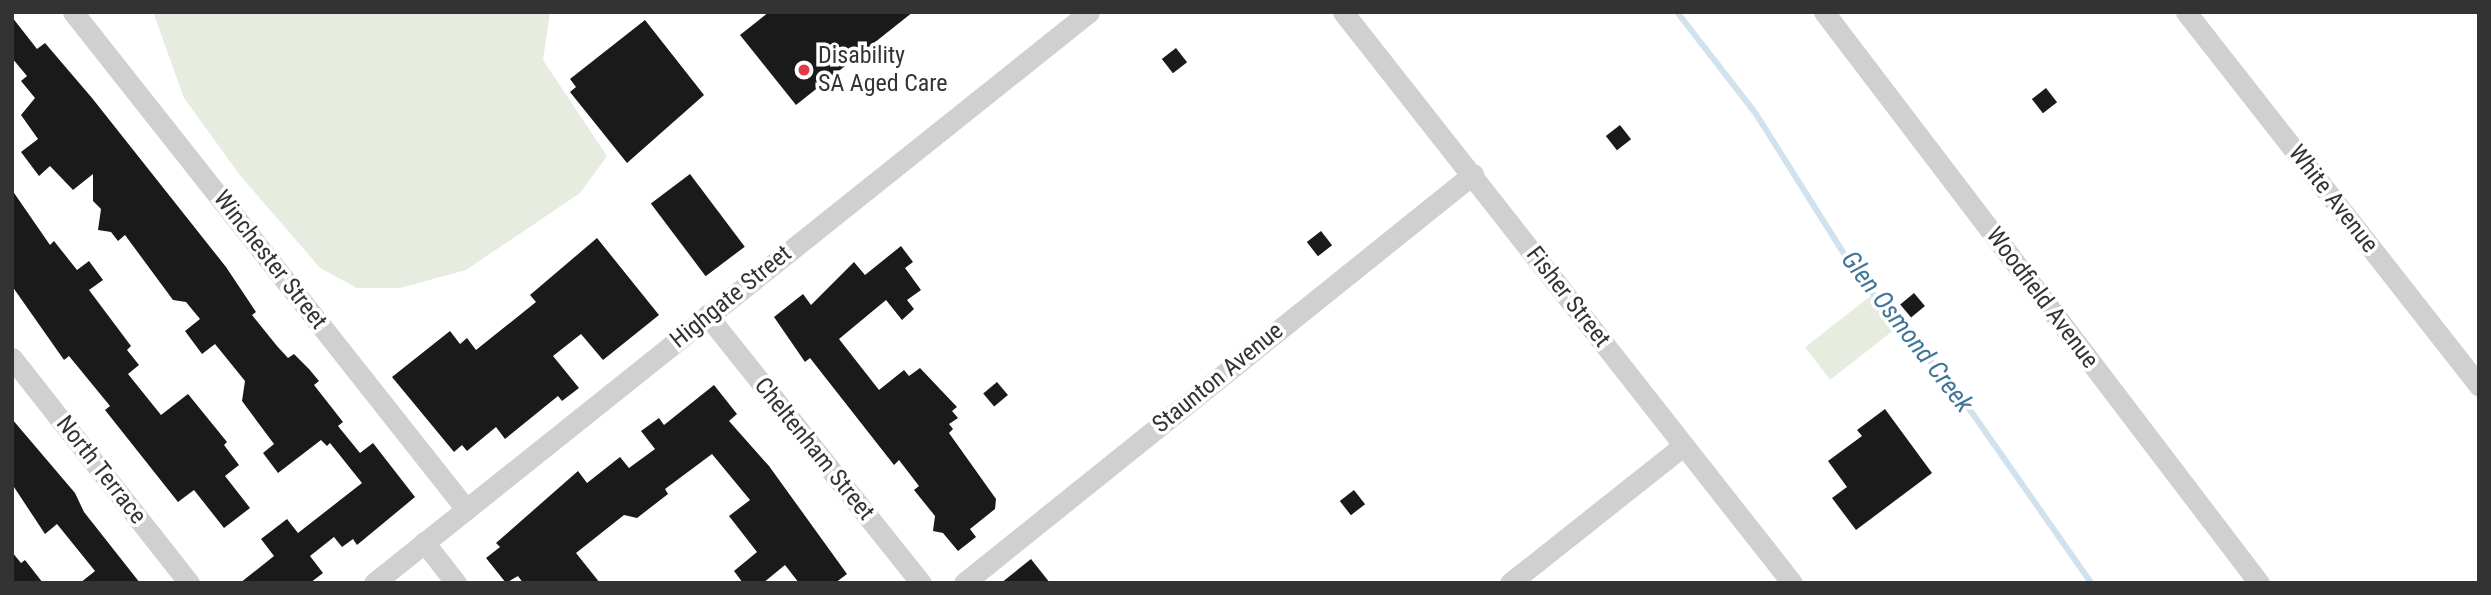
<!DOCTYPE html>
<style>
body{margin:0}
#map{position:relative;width:2491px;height:595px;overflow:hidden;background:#fff;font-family:"Roboto Condensed",sans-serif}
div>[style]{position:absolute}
.green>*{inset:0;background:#e6ecdf;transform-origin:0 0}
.stream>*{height:6px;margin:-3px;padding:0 3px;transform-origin:3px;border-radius:3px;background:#cfe2ee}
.building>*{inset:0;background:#1a1a1a;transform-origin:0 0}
.minor>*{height:21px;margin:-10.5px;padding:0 10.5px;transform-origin:10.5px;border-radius:10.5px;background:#d0d0d0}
.dots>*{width:19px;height:19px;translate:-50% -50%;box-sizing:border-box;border:4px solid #fff;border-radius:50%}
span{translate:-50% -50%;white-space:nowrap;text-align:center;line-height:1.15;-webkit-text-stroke:7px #fff;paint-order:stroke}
.poi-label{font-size:24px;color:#333}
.left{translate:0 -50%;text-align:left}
.street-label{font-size:24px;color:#333}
.water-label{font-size:26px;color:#3f7597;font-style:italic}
.frame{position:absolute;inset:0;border:14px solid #333;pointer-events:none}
</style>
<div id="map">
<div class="green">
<div style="clip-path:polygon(153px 12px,550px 12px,543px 60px,607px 156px,580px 193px,466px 270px,400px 288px,357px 288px,320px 268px,239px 174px,184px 98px)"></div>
<div style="left:1872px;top:295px;width:41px;height:85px;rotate:52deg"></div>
</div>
<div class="stream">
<div style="left:1677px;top:12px;width:129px;rotate:52.2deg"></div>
<div style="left:1756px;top:114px;width:191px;rotate:57.8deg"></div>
<div style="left:1858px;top:276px;width:159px;rotate:49.6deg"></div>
<div style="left:1961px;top:397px;width:227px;rotate:55deg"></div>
</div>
<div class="building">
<div style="clip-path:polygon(769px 12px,913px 12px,796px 105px,740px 35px)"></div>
<div style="clip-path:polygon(12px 17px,37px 49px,45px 43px,92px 98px,226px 267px,256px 312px,252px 315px,277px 346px,288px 358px,294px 354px,309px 369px,319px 381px,314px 385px,343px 422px,338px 426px,360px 453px,373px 443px,415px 497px,357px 545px,353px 539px,342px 547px,334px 537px,310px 556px,323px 573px,310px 583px,240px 583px,274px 556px,261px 539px,287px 519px,298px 533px,362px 483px,330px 443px,327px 446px,321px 440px,278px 473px,263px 453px,274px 444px,242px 401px,245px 381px,215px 344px,202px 354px,185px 331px,200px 319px,186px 302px,173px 300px,125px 235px,118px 241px,111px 232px,98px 230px,101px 209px,93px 201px,93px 174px,73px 190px,50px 166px,39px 176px,21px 152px,38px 139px,21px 115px,35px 98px,21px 81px,27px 76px,12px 58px)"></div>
<div style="clip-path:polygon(645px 20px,704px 95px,627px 163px,570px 92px,576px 87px,570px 79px)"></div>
<div style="left:1176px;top:48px;width:18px;height:18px;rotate:52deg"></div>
<div style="left:2046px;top:88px;width:18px;height:18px;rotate:52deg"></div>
<div style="left:1620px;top:125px;width:18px;height:18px;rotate:52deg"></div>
<div style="left:690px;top:174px;width:91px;height:49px;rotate:53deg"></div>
<div style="clip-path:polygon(12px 190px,50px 245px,54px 241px,77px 270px,89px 261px,103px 280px,89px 290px,131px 346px,127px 350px,139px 365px,128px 374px,161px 415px,188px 394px,227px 442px,224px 445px,239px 465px,225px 476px,250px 508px,224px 528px,194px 490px,178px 502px,105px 410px,110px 406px,69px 356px,64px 360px,12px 286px)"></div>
<div style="left:1321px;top:231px;width:18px;height:18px;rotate:52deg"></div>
<div style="clip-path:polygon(597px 238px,659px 315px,603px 360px,581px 334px,553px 356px,579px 388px,562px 401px,558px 396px,505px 439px,496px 427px,467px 451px,462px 445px,454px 452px,392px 377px,450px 331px,460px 344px,467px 338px,476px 350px,536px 302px,530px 295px)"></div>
<div style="clip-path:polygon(901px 246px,913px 262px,905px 268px,921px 290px,907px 300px,914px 309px,902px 320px,886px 300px,839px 339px,879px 390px,904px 370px,909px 376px,920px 368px,957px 407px,952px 411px,958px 418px,949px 424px,953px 429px,949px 433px,996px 499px,995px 509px,970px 529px,976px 537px,958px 551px,943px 533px,933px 531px,935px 516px,914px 490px,919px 486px,899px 460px,894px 465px,810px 358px,805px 362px,774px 317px,803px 294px,811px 305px,854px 262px,865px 275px)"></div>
<div style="left:1914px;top:293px;width:17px;height:18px;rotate:50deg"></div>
<div style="left:997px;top:382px;width:17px;height:18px;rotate:50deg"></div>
<div style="clip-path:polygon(714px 385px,737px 414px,729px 421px,769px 466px,847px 574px,835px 583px,799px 583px,785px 565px,763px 583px,743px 583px,734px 571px,757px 552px,729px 516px,750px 500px,712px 454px,665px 489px,668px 494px,637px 518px,624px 515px,576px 553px,600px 583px,523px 583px,518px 576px,506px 583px,486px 558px,500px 547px,496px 543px,578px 471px,587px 483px,620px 457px,629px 468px,655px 449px,641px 431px,659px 418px,664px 425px)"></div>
<div style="clip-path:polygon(1885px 409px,1932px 473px,1856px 530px,1832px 498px,1847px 487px,1828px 461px,1862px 436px,1857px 430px)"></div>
<div style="clip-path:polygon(12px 419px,75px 493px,84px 512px,140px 583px,80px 583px,95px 571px,57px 524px,45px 534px,12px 484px)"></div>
<div style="left:1354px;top:490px;width:18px;height:18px;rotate:52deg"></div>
<div style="clip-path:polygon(12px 552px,21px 563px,25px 560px,43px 583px,12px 583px)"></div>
<div style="clip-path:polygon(1031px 559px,1050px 583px,1001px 583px)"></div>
</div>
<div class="minor">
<div style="left:73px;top:12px;width:634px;rotate:51.67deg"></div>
<div style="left:1343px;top:12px;width:726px;rotate:51.82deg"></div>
<div style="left:1824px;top:12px;width:718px;rotate:52.7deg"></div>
<div style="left:2186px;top:12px;width:475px;rotate:51.9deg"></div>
<div style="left:707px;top:315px;width:343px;rotate:51.4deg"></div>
<div style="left:12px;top:358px;width:286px;rotate:51.8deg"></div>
<div style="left:424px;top:542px;width:52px;rotate:52deg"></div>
<div style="left:374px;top:583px;width:915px;rotate:-38.61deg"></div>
<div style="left:964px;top:583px;width:653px;rotate:-38.78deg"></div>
<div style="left:1510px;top:583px;width:221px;rotate:-38.4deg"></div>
</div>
<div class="dots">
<div style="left:804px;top:70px;background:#e63946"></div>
</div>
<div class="poi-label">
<span class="left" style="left:818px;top:70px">Disability<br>SA Aged Care</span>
</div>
<div class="street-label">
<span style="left:2333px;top:199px;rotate:52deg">White Avenue</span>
<span style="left:270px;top:260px;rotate:52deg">Winchester Street</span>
<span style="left:731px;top:297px;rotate:-39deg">Highgate Street</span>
<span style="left:1568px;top:297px;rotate:52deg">Fisher Street</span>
<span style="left:2042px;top:298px;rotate:53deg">Woodfield Avenue</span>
<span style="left:1218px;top:378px;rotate:-39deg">Staunton Avenue</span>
<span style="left:814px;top:449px;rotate:51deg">Cheltenham Street</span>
<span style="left:101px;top:470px;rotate:52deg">North Terrace</span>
</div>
<div class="water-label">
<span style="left:1907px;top:332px;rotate:52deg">Glen Osmond Creek</span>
</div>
<div class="frame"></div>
</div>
